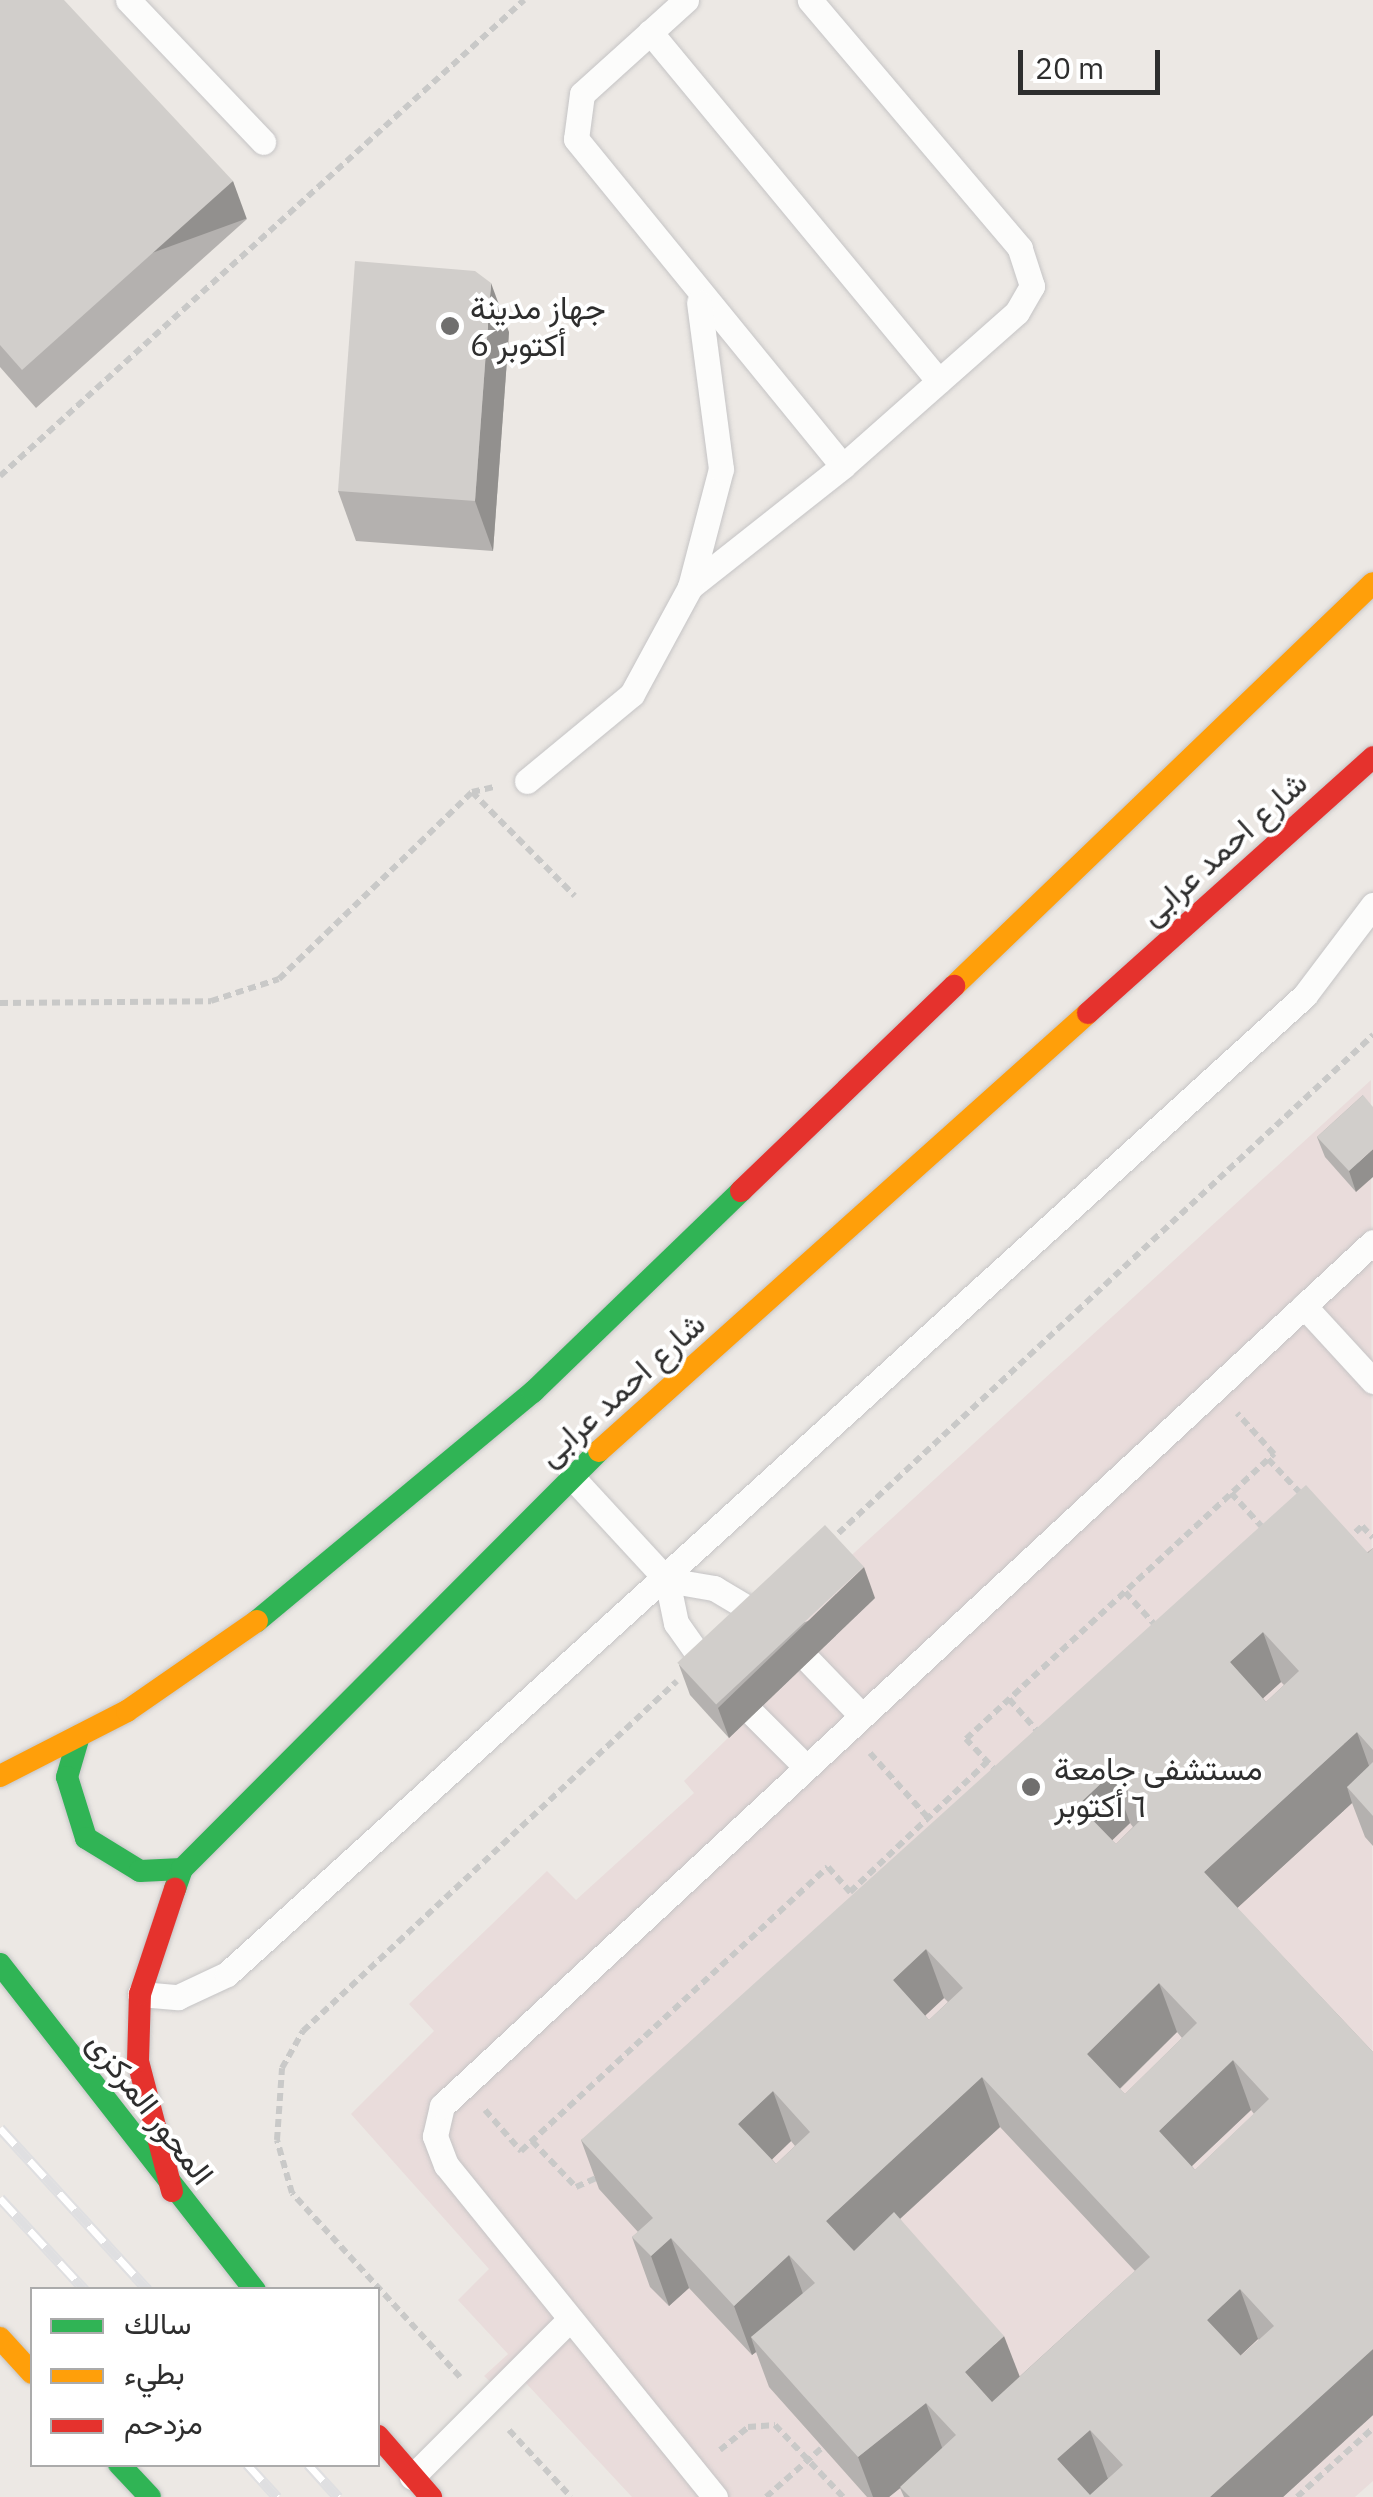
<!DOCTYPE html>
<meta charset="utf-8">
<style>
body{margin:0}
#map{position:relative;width:1373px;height:2497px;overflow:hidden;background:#ece8e4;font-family:"IBM Plex Sans",Vazirmatn,sans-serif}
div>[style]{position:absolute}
.medical>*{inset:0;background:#e9dcdb}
.path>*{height:6px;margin-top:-3px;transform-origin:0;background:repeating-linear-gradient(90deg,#c9c9c8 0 8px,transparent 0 13px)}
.roads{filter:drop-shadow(0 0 2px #c5c4c5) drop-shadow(0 0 2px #c5c4c5)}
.lane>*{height:25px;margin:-12.5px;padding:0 12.5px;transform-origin:12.5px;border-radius:12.5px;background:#fcfcfb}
.fast>*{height:22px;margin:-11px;padding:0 11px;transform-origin:11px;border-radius:11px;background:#30b455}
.slow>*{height:22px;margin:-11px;padding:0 11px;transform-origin:11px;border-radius:11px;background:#ff9f0a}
.jam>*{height:22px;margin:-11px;padding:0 11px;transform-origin:11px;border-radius:11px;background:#e5322d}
.rail>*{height:11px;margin-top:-5.5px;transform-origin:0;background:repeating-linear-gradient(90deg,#fff 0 22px,#dfdfe1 0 44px);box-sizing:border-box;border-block:2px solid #dfdfe1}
.wall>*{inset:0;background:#b4b1af}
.shaded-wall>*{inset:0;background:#92908e;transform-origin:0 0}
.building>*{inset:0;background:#d1cecb;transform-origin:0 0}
.dots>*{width:28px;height:28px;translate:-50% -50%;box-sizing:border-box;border:5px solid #fff;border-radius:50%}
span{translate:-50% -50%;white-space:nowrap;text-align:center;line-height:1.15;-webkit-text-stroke:8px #fff;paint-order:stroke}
.poi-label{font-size:32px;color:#2e2e2e}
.left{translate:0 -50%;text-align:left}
.street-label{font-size:32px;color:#2e2e2e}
.legend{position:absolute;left:30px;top:2287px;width:350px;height:180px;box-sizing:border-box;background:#fff;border:2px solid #ababab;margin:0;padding:12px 18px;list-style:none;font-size:30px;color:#2e2e2e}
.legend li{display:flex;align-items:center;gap:20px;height:50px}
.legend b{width:50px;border:2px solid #ababab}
.scale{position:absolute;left:1018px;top:50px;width:142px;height:45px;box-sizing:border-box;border:5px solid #2e2e2e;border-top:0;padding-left:12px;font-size:30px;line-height:35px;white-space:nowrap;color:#2e2e2e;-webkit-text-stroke:8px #fff;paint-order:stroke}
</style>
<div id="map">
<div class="medical">
<div style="clip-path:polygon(1371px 1080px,1373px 2481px,1355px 2497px,632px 2497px,524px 2381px,496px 2387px,484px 2376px,508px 2354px,458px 2300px,489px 2269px,351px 2114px,434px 2031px,409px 2004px,547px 1871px,576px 1900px,694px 1793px,684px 1781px,729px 1737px,712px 1719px,843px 1563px)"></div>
</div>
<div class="path">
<div style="left:0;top:476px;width:708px;rotate:-42.25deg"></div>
<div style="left:472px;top:792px;width:146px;rotate:45.3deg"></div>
<div style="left:0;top:1003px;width:211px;rotate:-0.5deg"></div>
<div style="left:211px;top:1001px;width:71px;rotate:-17.9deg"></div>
<div style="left:279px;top:979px;width:269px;rotate:-44.1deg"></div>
<div style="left:472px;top:792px;width:23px;rotate:-13deg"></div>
<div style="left:1268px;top:1459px;width:51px;rotate:46.6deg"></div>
<div style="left:1231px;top:1493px;width:49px;rotate:47.5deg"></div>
<div style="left:1346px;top:1541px;width:22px;rotate:-43deg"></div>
<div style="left:1362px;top:1526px;width:16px;rotate:47deg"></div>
<div style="left:829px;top:1542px;width:744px;rotate:-42.98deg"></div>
<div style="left:1125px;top:1592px;width:47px;rotate:47.6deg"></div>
<div style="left:1009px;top:1699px;width:45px;rotate:48.6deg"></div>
<div style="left:870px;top:1753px;width:89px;rotate:48.2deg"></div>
<div style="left:998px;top:1773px;width:47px;rotate:-133.3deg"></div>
<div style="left:966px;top:1739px;width:420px;rotate:-42.8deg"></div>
<div style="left:1274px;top:1454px;width:55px;rotate:-132.1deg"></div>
<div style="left:850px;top:1892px;width:189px;rotate:-43.5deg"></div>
<div style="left:485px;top:2110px;width:55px;rotate:48.7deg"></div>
<div style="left:521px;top:2151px;width:418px;rotate:-42.8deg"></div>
<div style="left:828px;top:1867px;width:45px;rotate:48.6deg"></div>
<div style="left:532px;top:2141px;width:64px;rotate:46.3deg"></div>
<div style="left:576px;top:2187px;width:24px;rotate:-24deg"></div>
<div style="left:460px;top:2377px;width:249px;rotate:-132.4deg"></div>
<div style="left:292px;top:2193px;width:55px;rotate:-105.8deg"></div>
<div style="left:277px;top:2140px;width:72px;rotate:-86deg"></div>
<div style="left:282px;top:2068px;width:43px;rotate:-60.4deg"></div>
<div style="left:303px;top:2031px;width:512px;rotate:-43.1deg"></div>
<div style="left:509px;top:2430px;width:91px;rotate:47.2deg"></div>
<div style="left:720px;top:2450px;width:36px;rotate:-39deg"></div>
<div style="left:748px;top:2427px;width:27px;rotate:-4deg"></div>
<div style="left:775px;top:2425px;width:99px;rotate:46.6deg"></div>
<div style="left:766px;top:2497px;width:76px;rotate:-41.3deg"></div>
<div style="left:1297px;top:2497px;width:103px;rotate:-42.2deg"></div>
</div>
<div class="roads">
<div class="lane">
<div style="left:128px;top:0;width:196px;rotate:46.4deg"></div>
<div style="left:686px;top:0;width:140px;rotate:137.9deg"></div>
<div style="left:582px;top:94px;width:45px;rotate:97.6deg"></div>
<div style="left:576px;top:139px;width:422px;rotate:50.8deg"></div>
<div style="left:650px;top:32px;width:453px;rotate:50.4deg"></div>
<div style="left:690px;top:587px;width:195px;rotate:-38.3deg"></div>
<div style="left:843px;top:466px;width:232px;rotate:-41.5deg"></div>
<div style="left:1017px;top:312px;width:30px;rotate:-60deg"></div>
<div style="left:1032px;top:286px;width:40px;rotate:-108deg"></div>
<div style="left:1020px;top:248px;width:325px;rotate:-130.3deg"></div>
<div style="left:527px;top:781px;width:136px;rotate:-39.6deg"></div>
<div style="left:632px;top:694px;width:122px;rotate:-61.5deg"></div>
<div style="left:690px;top:587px;width:122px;rotate:-75.3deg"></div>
<div style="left:721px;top:469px;width:168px;rotate:-97.5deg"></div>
<div style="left:1304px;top:1306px;width:102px;rotate:47.4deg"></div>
<div style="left:571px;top:1476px;width:142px;rotate:47.3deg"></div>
<div style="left:667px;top:1580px;width:44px;rotate:78.2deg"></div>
<div style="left:676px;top:1623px;width:62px;rotate:54.8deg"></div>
<div style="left:667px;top:1580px;width:48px;rotate:9.7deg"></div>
<div style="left:714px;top:1588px;width:63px;rotate:30.7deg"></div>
<div style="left:809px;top:1661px;width:75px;rotate:46.1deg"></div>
<div style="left:753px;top:1714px;width:75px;rotate:45deg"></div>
<div style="left:140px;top:1994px;width:38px;rotate:5deg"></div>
<div style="left:178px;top:1997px;width:54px;rotate:-25.1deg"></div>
<div style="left:227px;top:1974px;width:1456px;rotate:-42.24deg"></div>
<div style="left:1305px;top:995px;width:113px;rotate:-52.9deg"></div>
<div style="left:412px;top:2477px;width:221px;rotate:-45deg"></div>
<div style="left:715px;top:2497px;width:427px;rotate:-129deg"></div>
<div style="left:446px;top:2165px;width:31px;rotate:-111deg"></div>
<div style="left:435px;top:2136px;width:31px;rotate:-77deg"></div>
<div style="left:442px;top:2106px;width:1270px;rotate:-42.86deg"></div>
</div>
<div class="fast">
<div style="left:257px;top:1621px;width:359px;rotate:-39.7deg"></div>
<div style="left:533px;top:1392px;width:289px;rotate:-44deg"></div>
<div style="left:79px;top:1736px;width:43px;rotate:106.3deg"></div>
<div style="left:67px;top:1777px;width:64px;rotate:72.7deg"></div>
<div style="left:86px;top:1838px;width:63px;rotate:31.4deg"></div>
<div style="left:140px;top:1871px;width:42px;rotate:-2.7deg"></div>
<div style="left:175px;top:1889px;width:21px;rotate:-71deg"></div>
<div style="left:182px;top:1869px;width:590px;rotate:-45.07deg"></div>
<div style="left:0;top:1964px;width:414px;rotate:52deg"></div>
<div style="left:119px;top:2464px;width:45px;rotate:46.8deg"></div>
</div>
<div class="slow">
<div style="left:954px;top:986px;width:581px;rotate:-43.88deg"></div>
<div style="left:599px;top:1451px;width:656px;rotate:-41.85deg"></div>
<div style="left:0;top:1776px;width:143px;rotate:-27.1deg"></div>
<div style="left:127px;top:1711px;width:158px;rotate:-34.7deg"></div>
<div style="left:0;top:2338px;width:47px;rotate:47.6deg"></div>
</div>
<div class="jam">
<div style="left:1088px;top:1013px;width:383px;rotate:-41.9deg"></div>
<div style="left:741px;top:1191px;width:296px;rotate:-43.9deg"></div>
<div style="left:172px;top:2191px;width:134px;rotate:-104.7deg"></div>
<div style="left:138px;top:2061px;width:67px;rotate:-88.3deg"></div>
<div style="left:140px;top:1994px;width:111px;rotate:-71.6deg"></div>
<div style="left:378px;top:2436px;width:81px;rotate:49deg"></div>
</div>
</div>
<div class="rail">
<div style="left:0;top:2128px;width:219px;rotate:47.6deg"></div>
<div style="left:0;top:2198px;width:125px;rotate:47.3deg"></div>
<div style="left:247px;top:2464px;width:45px;rotate:47.7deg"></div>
<div style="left:308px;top:2464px;width:45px;rotate:47.7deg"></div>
</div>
<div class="wall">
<div style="clip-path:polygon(0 0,247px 219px,36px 408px,0 367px)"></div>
<div style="clip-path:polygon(509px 332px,493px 551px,356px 541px,338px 491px)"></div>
<div style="clip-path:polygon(1363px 1095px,1356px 1192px,1325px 1157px,1317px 1137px)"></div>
<div style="clip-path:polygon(evenodd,1373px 1548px,1373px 1846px,1365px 1837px,1352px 1803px,1237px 1908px,1373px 2052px,1373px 2415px,1283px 2497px,904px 2497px,900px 2488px,889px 2497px,867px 2497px,769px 2387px,756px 2352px,752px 2355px,689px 2288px,669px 2306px,650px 2287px,632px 2237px,638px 2232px,599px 2189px,581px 2140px,1373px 1548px,1281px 1682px,1284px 1685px,1266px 1702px,1263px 1698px,1281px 1682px,1373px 1548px,1130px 1823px,1133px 1827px,1116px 1844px,1112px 1840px,1130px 1823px,1373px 1548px,944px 1998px,948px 2002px,929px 2020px,925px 2015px,944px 1998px,1373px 1548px,1177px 2032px,1182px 2038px,1125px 2094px,1120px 2089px,1177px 2032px,1373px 1548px,1251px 2110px,1254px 2114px,1195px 2170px,1192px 2166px,1251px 2110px,1373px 1548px,1000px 2127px,1135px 2271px,1019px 2377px,900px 2219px,1000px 2127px,1373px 1548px,791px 2141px,795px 2146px,776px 2164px,772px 2159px,791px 2141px,1373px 1548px,1258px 2339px,1259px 2340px,1241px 2356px,1240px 2356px,1258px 2339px)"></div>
<div style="clip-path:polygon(875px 1598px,729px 1738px,690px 1695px,679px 1665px)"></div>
</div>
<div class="shaded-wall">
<div style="left:233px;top:181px;width:40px;height:283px;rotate:70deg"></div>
<div style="clip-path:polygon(491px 283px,509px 332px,493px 551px,475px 501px)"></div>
<div style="clip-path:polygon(1373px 1149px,1373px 1177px,1356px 1192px,1349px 1171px)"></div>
<div style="clip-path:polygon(864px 1567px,875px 1598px,729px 1738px,718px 1708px)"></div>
<div style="clip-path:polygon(1263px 1632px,1281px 1682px,1248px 1712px,1230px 1662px)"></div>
<div style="clip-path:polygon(1357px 1732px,1373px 1777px,1347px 1787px,1352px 1803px,1222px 1922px,1204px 1872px)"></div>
<div style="clip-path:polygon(1112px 1773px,1130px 1823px,1097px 1855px,1078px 1805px)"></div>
<div style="clip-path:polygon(926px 1949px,944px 1998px,911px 2029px,893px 1980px)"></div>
<div style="clip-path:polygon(1159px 1983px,1177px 2032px,1105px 2103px,1087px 2054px)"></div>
<div style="clip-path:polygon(1233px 2060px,1251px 2110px,1177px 2180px,1159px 2131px)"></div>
<div style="clip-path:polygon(982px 2077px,1000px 2127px,844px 2270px,826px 2221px)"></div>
<div style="clip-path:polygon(773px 2091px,791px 2141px,757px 2174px,738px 2124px)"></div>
<div style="clip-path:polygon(671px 2238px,689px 2288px,669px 2306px,651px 2256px)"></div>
<div style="clip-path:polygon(789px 2255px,807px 2305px,751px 2337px,756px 2352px,752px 2355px,734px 2306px)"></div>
<div style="clip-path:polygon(1240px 2289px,1258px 2339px,1225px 2370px,1207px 2320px)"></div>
<div style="clip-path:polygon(1004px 2336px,1023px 2385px,983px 2422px,965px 2372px)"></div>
<div style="clip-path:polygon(1373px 2349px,1373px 2415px,1283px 2497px,1210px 2497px)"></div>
<div style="clip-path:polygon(926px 2403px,944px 2453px,889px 2497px,873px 2497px,858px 2457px)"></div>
<div style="clip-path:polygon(1090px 2430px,1108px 2479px,1088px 2497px,1057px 2459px)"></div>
</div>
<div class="building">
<div style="clip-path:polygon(0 0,64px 0,233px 181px,22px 370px,0 345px)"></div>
<div style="clip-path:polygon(355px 261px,475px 271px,491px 283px,475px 501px,338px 491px)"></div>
<div style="clip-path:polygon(1363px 1095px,1373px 1107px,1373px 1149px,1349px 1171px,1317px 1137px)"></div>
<div style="clip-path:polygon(evenodd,1306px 1485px,1368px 1553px,1373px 1548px,1373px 1750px,1357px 1732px,1204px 1872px,1373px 2052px,1373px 2349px,1210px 2497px,910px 2497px,900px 2487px,956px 2435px,926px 2403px,858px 2457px,751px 2337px,815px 2283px,789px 2255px,734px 2306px,671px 2238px,651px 2256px,632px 2237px,653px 2218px,581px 2140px,1306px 1485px,1263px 1632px,1299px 1671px,1266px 1702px,1230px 1662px,1263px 1632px,1306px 1485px,1112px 1773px,1148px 1813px,1116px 1844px,1078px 1805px,1112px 1773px,1306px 1485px,926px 1949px,963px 1988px,929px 2020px,893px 1980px,926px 1949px,1306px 1485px,1159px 1983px,1197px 2023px,1125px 2094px,1087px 2054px,1159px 1983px,1306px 1485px,1233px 2060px,1269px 2099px,1195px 2170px,1159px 2131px,1233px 2060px,1306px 1485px,982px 2077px,1150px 2257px,992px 2402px,965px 2372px,1004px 2336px,894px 2212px,854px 2251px,826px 2221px,982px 2077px,1306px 1485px,773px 2091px,810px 2132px,776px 2164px,738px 2124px,773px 2091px,1306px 1485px,1240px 2289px,1274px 2326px,1241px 2356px,1207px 2320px,1240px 2289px,1306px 1485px,1090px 2430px,1123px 2465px,1090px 2495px,1057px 2459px,1090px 2430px)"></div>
<div style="left:825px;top:1525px;width:57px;height:202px;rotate:47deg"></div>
<div style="clip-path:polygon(1373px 1762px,1373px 1816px,1347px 1787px)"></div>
</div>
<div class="dots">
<div style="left:450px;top:326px;background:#706f6e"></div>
<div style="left:1031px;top:1787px;background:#706f6e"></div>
</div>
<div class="poi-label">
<span class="left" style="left:470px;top:326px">جهاز مدينة<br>6 أكتوبر</span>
<span class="left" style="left:1054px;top:1787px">مستشفى جامعة<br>٦ أكتوبر</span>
</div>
<div class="street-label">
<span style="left:1223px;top:848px;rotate:-42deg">شارع احمد عرابى</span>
<span style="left:621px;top:1389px;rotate:-42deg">شارع احمد عرابى</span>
<span style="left:151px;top:2108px;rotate:52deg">المحور المركزى</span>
</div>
<ul class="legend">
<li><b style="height:12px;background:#30b455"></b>سالك</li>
<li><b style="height:12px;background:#ff9f0a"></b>بطيء</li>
<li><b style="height:12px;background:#e5322d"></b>مزدحم</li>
</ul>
<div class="scale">20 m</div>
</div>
